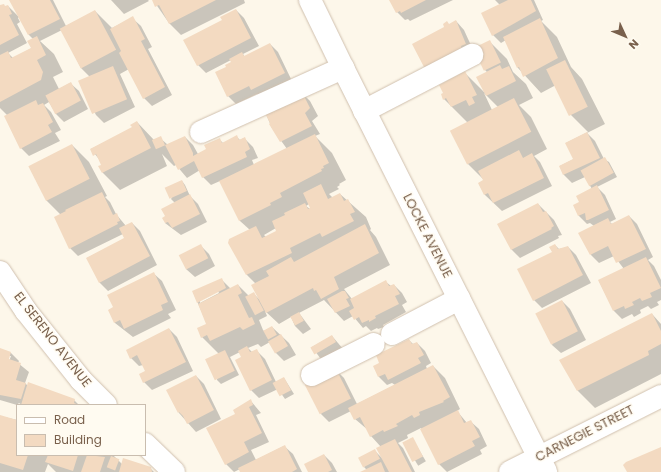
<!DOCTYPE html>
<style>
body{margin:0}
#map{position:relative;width:661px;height:472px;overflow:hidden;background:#fdf7ea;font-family:Poppins,sans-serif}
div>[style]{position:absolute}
.shadow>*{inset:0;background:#0003;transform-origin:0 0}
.building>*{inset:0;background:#f3dac1;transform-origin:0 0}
.roads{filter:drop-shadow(0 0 1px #d0c0ae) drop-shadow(0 0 1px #d0c0ae)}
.minor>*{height:22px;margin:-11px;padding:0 11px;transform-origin:11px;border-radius:11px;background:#fff}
span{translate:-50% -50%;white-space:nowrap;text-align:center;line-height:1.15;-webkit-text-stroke:3px #fffbf1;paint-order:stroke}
.street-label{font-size:13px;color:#79604c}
.legend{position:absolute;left:16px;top:404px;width:130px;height:52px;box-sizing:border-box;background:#fffbf1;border:1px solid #c9bdaf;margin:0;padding:5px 7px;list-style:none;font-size:12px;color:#79604c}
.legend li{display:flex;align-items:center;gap:8px;height:20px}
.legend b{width:20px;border:1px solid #c9bdaf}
.north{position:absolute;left:605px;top:16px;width:40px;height:40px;-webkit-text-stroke:3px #fffbf1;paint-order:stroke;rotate:134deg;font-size:11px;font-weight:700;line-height:16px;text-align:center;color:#79604c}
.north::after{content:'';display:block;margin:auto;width:14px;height:18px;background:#79604c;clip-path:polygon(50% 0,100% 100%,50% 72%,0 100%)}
</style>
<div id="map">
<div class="shadow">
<div style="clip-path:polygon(evenodd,10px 0,53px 0,66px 26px,95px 11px,112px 28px,132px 18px,141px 26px,152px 47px,148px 49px,172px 95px,152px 106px,144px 98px,129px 69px,120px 74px,135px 107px,104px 123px,96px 115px,80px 84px,91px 78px,81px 68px,62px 30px,40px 41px,54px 54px,63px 72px,53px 77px,59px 89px,70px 83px,79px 91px,88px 109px,64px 122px,56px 114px,49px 102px,44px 105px,51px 112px,61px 130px,55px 133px,60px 141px,29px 156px,21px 148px,8px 116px,0 108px,0 7px,8px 6px,19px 17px,10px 0,19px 17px,29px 35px,33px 39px,32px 48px,13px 58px,8px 53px,27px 43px,17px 24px,20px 22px,18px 18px,19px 17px)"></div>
<div style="clip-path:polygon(111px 0,148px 0,149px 1px,124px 14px)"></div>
<div style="clip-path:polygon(153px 0,244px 0,245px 3px,181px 35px,169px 23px)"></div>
<div style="clip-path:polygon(391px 0,453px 0,410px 21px,408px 19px,405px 20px,397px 12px)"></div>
<div style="clip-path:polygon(495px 0,534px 0,543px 20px,541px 21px,557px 37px,571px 67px,582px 79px,605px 124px,587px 133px,595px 141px,604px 159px,609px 162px,617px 177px,597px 187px,605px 195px,616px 219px,610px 222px,612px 224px,629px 216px,637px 224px,653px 257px,648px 260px,654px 266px,661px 280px,661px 300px,657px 302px,659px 305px,651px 309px,648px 306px,640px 310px,641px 313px,634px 317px,632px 314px,622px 319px,614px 311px,599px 281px,624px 269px,614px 256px,599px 263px,591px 255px,594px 226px,590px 223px,587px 224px,579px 216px,574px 206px,581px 202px,592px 189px,585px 177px,572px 183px,564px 175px,560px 166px,574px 159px,566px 143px,588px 132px,571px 115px,556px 85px,541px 93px,518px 68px,506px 40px,501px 43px,493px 35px,500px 5px)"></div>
<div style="clip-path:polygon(236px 10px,244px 18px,259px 46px,243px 54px,245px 57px,270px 44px,278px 52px,292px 81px,260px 98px,257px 94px,236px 104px,228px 96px,228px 67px,232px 63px,231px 60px,206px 73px,198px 65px,223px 20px)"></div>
<div style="clip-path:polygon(456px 21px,464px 30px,474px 52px,434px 77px,449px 25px)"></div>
<div style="clip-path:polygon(evenodd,489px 41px,507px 59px,513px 72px,526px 84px,533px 98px,519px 105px,531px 117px,547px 149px,534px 156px,540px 162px,552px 186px,502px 211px,485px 195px,479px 184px,485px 181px,468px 164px,451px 131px,468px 123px,444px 99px,442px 95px,465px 73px,484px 92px,488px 73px,485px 70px,489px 41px,484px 93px,498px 107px,492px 110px,484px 93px)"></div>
<div style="clip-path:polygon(evenodd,302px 93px,310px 101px,318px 116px,312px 121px,320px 134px,315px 136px,332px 153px,346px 180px,339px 184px,340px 185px,337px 187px,339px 189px,329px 194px,333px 198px,340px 194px,366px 217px,371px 229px,370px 230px,376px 237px,390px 265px,344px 289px,352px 299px,386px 282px,391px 286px,394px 285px,402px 293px,407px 302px,402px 305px,406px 312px,383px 325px,384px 327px,378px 329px,377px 328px,371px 331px,366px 326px,363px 328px,353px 316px,344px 321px,324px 300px,299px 313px,311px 329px,303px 334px,295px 326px,291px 317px,279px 324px,265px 311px,267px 316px,259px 320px,263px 330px,264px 331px,272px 327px,289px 343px,296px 355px,284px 361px,276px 353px,270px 342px,261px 347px,258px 344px,248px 348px,252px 352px,256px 350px,265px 359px,276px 382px,284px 378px,294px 394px,285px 399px,278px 389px,259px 398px,251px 390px,240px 352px,230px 357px,239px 375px,221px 384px,217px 380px,219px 354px,202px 337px,207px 324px,193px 292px,222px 280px,231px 289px,238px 285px,249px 296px,254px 294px,260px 300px,256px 284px,247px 275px,229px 243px,250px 230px,240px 221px,220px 181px,211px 185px,203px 177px,200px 170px,187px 178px,176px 165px,174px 166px,162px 154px,167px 166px,120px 190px,103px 173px,100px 167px,103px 165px,102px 163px,91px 149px,133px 128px,137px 122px,154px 140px,160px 138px,168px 145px,185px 137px,193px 145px,198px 154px,207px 150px,219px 139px,223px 143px,237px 137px,240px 140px,244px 138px,253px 147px,258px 158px,252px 160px,254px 165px,287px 149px,272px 128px,265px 112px,302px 93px,309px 204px,311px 208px,310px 209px,306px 206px,309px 204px,302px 93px,276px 228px,278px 232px,266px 237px,264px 235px,276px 228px,302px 93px,218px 291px,219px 293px,200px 303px,200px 300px,218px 291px)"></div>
<div style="clip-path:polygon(72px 145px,89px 162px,107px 196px,105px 197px,110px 202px,116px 214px,126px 226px,132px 223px,140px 231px,157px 265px,108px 291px,100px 283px,87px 258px,125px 239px,123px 234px,78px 256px,70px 248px,61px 215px,46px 200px)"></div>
<div style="clip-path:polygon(182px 181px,185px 185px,190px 196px,198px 204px,207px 222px,181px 235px,165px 223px,175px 203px,171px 199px)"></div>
<div style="clip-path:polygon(538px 204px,554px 220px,562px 235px,558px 236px,559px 238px,520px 258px,512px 250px,499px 224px)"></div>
<div style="clip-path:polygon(555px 245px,559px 249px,568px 247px,576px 255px,591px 283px,542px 308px,534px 300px)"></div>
<div style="clip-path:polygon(201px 246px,209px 254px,215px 266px,195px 277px,186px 269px)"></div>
<div style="clip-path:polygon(153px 273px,162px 281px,176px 310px,168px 314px,171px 318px,133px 337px,115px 323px,109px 310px,115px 308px)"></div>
<div style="clip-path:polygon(562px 301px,570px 309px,586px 340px,561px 353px,552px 345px)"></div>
<div style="clip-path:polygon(652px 314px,661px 324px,661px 374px,595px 408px,578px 391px,561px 360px)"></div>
<div style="clip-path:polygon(169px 329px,177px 337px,193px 371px,152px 390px,144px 382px,146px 372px,143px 365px,139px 366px,131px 358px)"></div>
<div style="clip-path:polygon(332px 336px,344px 350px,323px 362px,312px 347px)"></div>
<div style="clip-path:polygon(409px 340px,413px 344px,417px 343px,425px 351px,431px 363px,426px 366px,427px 369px,433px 366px,445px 378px,460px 409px,457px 411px,467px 423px,470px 421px,479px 429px,487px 446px,480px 450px,482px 454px,447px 472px,439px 464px,421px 428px,407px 435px,408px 438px,398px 443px,403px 448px,415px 472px,364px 472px,367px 470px,364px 467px,374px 450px,382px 458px,381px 447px,371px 436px,368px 430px,355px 419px,351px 411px,329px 422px,321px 414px,336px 370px,344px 378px,357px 404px,395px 385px,392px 383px,387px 385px,379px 377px,375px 367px)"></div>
<div style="clip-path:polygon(evenodd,0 349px,11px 353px,19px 361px,18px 363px,29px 372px,25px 383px,28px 386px,74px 400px,79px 405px,22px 405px,19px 403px,17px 405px,0 400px,0 349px,9px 356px,11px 356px,8px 364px,9px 356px)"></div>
<div style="clip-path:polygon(196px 376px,204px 384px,221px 419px,196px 432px,179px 413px,168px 391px)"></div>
<div style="clip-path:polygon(250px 400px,261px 413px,256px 415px,269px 442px,251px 450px,256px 460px,284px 446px,293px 454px,302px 472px,241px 472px,240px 469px,234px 472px,226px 464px,236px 414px)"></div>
<div style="clip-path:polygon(0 416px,17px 420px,17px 455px,113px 455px,122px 464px,150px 468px,154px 472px,56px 472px,48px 464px,45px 472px,0 472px)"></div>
<div style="left:412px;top:438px;width:27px;height:9px;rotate:59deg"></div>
<div style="clip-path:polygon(324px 455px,332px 463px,337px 472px,309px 472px)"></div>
</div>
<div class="building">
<div style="clip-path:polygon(9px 0,50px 0,60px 19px,28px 35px)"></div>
<div style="clip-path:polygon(152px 0,216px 0,169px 24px,159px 5px,155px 7px)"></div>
<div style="clip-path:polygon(389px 0,426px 0,401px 13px,400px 11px,396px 13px)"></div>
<div style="clip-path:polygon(508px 0,531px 0,536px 11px,492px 36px,481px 13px)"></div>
<div style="clip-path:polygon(4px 4px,5px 6px,8px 5px,12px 14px,9px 15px,19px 35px,0 45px,0 5px)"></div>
<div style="clip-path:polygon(236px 9px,251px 38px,197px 66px,183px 40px,222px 20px,220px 17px)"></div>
<div style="left:95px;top:10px;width:45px;height:40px;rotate:62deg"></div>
<div style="clip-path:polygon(133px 16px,145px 39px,141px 41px,165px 87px,143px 99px,119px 53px,121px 51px,110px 29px)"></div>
<div style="clip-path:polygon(540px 18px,558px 58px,523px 77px,519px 67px,517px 68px,503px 37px)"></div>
<div style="clip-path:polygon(456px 20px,466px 44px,461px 46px,462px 49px,425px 69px,412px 44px,444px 27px,443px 24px,447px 21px,449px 24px)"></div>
<div style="clip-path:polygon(37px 36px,46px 55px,37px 60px,43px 72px,41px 80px,0 102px,0 55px,8px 51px,11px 58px,31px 48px,27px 41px)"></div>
<div style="left:490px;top:40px;width:25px;height:19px;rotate:64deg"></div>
<div style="clip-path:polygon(270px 43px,285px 73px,251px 90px,249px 86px,227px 97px,215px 72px,226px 67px,225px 65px,231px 62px,229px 59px,242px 52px,244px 56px)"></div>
<div style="left:565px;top:60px;width:52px;height:21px;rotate:64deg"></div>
<div style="clip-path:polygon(500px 65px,502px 69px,509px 66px,516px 81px,486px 96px,476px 77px)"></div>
<div style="left:113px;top:66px;width:36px;height:38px;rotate:67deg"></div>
<div style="clip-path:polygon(465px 71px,477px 95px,472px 97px,475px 103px,469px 106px,466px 100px,451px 107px,446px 98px,443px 100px,441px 94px,443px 93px,439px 85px)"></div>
<div style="left:71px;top:82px;width:21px;height:29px;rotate:62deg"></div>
<div style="clip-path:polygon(302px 92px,310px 108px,305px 113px,312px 126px,280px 142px,269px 124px,270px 123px,264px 111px)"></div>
<div style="left:514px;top:98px;width:38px;height:72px;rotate:63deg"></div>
<div style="clip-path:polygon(36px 100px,38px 105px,43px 103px,53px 122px,48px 125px,52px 132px,20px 149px,4px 116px)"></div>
<div style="clip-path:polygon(137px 121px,151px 148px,102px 173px,98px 166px,101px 165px,96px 154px,93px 156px,90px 149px,132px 127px,130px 125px)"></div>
<div style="clip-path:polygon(587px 132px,600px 158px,563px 175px,559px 166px,573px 159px,565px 143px)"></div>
<div style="clip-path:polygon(315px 134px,329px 163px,323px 166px,324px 168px,321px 169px,322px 171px,280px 193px,282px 197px,270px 203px,271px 205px,239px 221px,219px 181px)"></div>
<div style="clip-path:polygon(237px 135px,239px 140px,245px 137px,250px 149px,245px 152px,247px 157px,202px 178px,194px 161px,178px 170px,165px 145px,185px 136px,193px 153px,193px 156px,206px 149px,204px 145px,220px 138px,222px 143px)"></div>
<div style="left:161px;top:136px;width:10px;height:10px;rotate:66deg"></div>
<div style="left:72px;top:144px;width:39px;height:49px;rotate:63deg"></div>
<div style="clip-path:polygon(519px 150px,523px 158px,532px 153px,544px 178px,493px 203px,488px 193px,484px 195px,478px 183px,483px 180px,478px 171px)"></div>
<div style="left:605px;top:157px;width:18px;height:28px;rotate:61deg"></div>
<div style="left:182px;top:180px;width:12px;height:19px;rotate:66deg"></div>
<div style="clip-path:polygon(321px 184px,328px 199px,340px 193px,344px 201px,348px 199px,355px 212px,350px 214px,354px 221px,322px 237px,320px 233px,290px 248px,292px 253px,246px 275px,228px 243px,229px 239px,256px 226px,262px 238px,276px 231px,272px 221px,285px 215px,284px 213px,305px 203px,308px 209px,310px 208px,303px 193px)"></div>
<div style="clip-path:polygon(597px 185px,609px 210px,588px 220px,586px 220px,585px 213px,578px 216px,573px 205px,579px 202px,576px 196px)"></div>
<div style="clip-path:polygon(102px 192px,113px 215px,117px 213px,120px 221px,117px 222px,118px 224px,69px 249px,54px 217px,66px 211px,65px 210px)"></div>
<div style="clip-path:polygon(190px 194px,200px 214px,172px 228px,168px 222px,165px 223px,162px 218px,165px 216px,161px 209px)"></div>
<div style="clip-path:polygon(538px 203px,543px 212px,546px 211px,554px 226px,551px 228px,552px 229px,511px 250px,497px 224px)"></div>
<div style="clip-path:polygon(629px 215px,646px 249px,616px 263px,608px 246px,590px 255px,578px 233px,608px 218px,611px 224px)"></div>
<div style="clip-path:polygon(132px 222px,150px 256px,99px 283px,86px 258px,124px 238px,119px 228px)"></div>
<div style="clip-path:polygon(365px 224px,379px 253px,334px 277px,339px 289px,321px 299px,316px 290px,314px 291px,313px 288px,266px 313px,251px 285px,269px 276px,266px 271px,291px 257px,294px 262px)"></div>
<div style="left:201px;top:244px;width:16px;height:25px;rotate:63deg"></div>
<div style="clip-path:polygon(555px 244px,558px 249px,568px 246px,583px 275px,533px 301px,517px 269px,552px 252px,549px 247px)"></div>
<div style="clip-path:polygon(646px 257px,661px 288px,650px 293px,652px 297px,642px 301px,640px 298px,632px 302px,634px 305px,625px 309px,624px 306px,613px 311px,598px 280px)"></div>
<div style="clip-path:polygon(154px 272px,168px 302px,161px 305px,163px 310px,124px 329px,120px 320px,114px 323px,108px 310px,113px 307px,107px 295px)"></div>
<div style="clip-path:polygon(222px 278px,226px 288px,197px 303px,192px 291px)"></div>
<div style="clip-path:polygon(386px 280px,389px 286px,394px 284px,400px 294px,395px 296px,399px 304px,375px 316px,376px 318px,369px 322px,369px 320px,362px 323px,359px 317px,354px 320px,349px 311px,354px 308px,350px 299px)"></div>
<div style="clip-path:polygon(238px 284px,242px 293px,238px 295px,249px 318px,252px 317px,255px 324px,243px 330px,240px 327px,210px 341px,207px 335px,201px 338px,197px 328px,206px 324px,198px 304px)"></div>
<div style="clip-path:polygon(342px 291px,345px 291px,349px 298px,346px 299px,350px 306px,335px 313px,327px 299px)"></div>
<div style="left:254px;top:292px;width:21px;height:10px;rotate:62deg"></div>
<div style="left:562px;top:300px;width:35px;height:30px;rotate:63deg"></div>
<div style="left:299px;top:312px;width:10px;height:10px;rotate:61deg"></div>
<div style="clip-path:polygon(652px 313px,661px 331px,661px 344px,648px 351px,649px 355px,577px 391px,559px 360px)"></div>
<div style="left:272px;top:326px;width:10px;height:10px;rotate:61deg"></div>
<div style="clip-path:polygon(169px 328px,186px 362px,143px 383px,139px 374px,145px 371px,137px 355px,130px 359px,126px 350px)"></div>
<div style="left:281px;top:334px;width:14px;height:15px;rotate:60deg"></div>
<div style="left:332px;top:335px;width:8px;height:25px;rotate:60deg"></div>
<div style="clip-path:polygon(409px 339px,412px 344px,417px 342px,424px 355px,418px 358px,421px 363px,388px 380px,385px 374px,378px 377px,373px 366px,379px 363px,376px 355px)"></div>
<div style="clip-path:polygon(247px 346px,250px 352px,257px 349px,272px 380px,250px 391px,235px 360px,241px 357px,238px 351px)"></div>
<div style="clip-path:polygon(0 348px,11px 352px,9px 359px,21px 363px,16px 380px,26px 383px,21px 399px,0 395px)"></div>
<div style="left:225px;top:350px;width:23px;height:22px;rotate:65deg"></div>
<div style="clip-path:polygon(433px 365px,450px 397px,443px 401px,444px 402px,419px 412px,420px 415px,414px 418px,412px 415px,396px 424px,398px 426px,384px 432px,383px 430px,370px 437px,360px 417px,354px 420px,348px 408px)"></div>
<div style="left:336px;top:369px;width:33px;height:35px;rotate:63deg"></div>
<div style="clip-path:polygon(196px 375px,214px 410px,187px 424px,183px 416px,179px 412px,178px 413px,166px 390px)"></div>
<div style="left:284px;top:377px;width:15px;height:13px;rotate:62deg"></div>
<div style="clip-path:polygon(28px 382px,75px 399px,74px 403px,79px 405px,21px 405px)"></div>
<div style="clip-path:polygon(251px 399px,253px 405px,249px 407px,262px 433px,244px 442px,249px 452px,225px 465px,206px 428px,235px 414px,233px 410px)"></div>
<div style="clip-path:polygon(458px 410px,464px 423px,471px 420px,480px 437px,472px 441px,475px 446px,438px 465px,420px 429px)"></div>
<div style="clip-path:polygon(0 415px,17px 420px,17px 455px,28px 455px,23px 470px,0 463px)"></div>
<div style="left:413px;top:437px;width:22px;height:12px;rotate:63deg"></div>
<div style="clip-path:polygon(395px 439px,412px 472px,389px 472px,376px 448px)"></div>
<div style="clip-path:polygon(285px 445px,297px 469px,292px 472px,240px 472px,238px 468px)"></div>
<div style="clip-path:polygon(661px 447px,661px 472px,627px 472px,623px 465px,626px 462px)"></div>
<div style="left:375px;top:449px;width:11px;height:19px;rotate:63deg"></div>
<div style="clip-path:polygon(324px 454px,332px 470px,328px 472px,308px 472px,304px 464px)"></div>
<div style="clip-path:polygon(48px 455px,78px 455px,73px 471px,45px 462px)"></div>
<div style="clip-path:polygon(87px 455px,105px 457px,100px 472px,81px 472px)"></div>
<div style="left:111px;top:456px;width:9px;height:12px;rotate:21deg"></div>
<div style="clip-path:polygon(123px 458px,151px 467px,152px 472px,119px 472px)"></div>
<div style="clip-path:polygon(381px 462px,385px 472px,360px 472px)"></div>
</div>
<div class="roads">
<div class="minor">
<div style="left:310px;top:0;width:76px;rotate:64.1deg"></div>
<div style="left:343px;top:68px;width:452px;rotate:63.3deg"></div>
<div style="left:364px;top:111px;width:122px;rotate:-27.4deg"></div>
<div style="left:201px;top:132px;width:156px;rotate:-24.3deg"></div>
<div style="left:0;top:272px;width:47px;rotate:56.3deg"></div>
<div style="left:26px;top:311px;width:88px;rotate:51.4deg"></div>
<div style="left:81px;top:380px;width:35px;rotate:45deg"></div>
<div style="left:392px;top:334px;width:76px;rotate:-27.6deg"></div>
<div style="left:312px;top:375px;width:69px;rotate:-26.6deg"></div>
<div style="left:145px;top:444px;width:40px;rotate:44deg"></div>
<div style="left:510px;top:472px;width:169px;rotate:-26.7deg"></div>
</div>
</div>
<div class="street-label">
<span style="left:427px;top:236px;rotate:63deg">LOCKE AVENUE</span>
<span style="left:52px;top:340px;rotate:52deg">EL SERENO AVENUE</span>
<span style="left:585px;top:434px;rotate:-27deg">CARNEGIE STREET</span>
</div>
<ul class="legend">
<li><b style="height:5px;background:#fff"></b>Road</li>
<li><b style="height:11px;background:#f3dac1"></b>Building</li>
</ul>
<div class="north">N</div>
</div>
